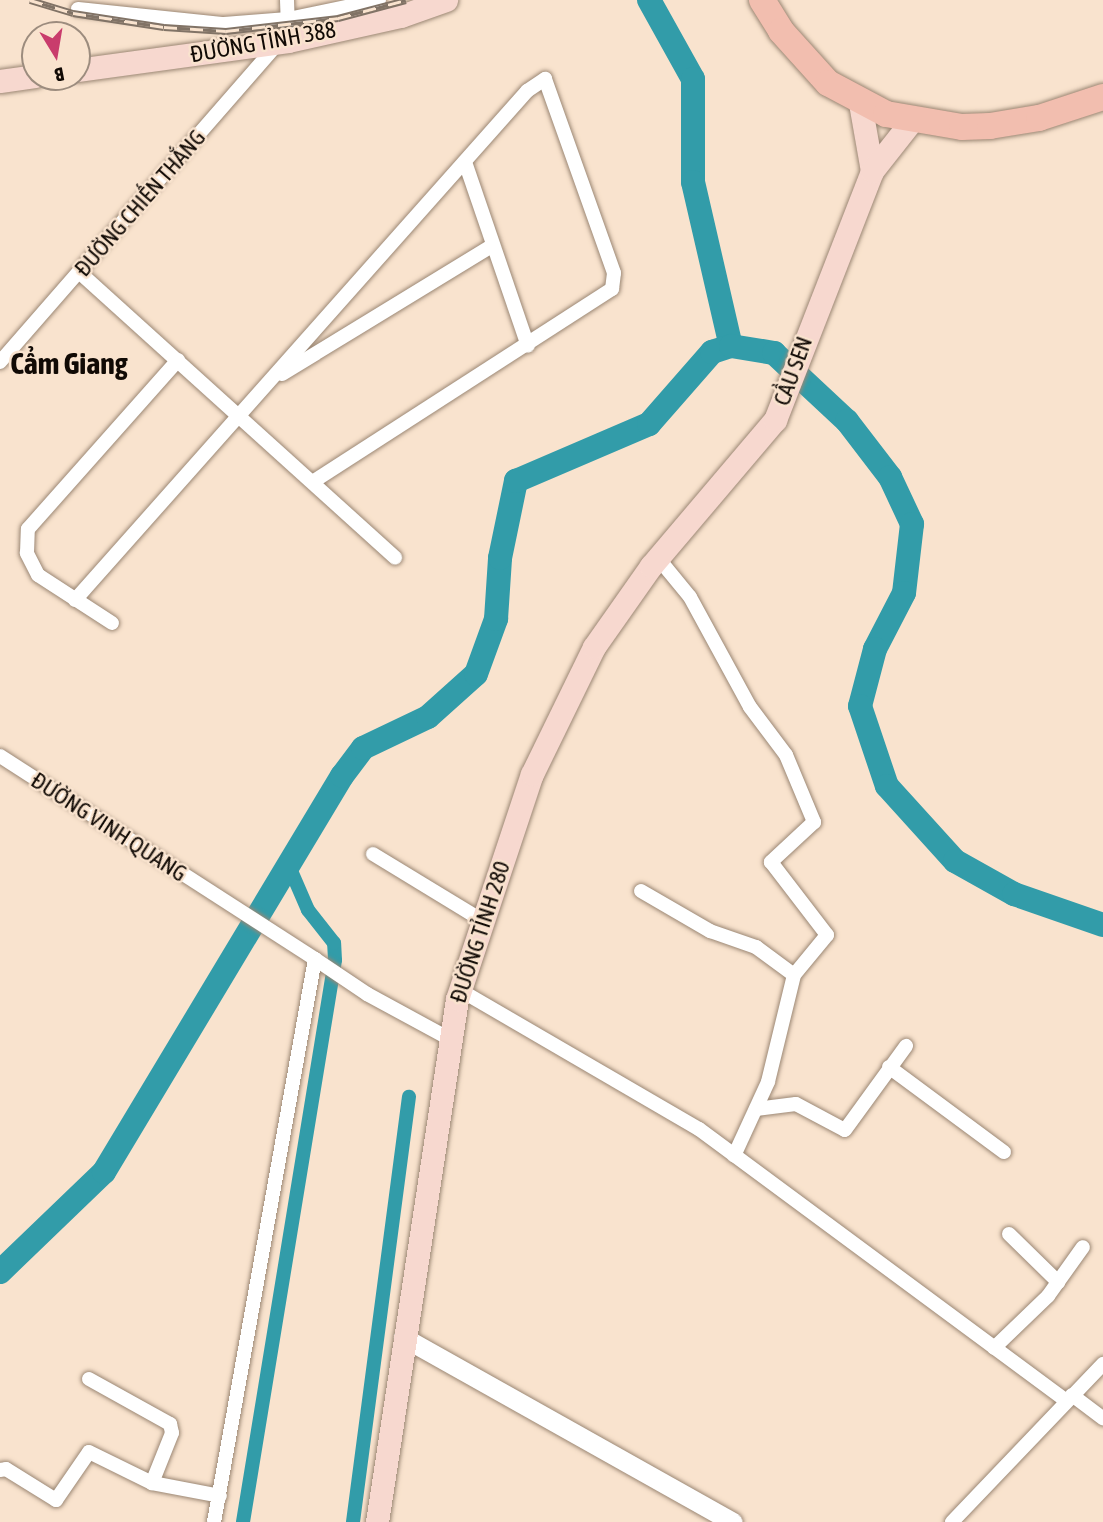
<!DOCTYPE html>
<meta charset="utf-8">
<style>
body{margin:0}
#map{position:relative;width:1103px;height:1522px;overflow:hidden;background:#f9e3ce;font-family:"Asap Condensed",sans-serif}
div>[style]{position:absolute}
.canal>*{height:14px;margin:-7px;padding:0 7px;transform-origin:7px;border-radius:7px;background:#329ca9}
.river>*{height:24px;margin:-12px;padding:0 12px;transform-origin:12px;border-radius:12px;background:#329ca9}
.roads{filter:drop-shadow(0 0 2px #9b8774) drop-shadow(0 0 2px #9b8774)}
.street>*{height:14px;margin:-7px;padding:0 7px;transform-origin:7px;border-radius:7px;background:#fff}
.secondary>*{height:19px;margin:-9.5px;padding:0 9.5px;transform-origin:9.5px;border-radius:9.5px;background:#fff}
.primary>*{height:23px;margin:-11.5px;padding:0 11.5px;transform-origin:11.5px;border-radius:11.5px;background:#f7d8cf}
.highway>*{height:26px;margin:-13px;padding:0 13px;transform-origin:13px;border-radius:13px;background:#f2beaf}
.rail>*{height:7px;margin-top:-3.5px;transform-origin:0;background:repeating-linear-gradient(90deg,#f9e3ce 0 13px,#817366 0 26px);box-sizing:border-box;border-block:2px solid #817366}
span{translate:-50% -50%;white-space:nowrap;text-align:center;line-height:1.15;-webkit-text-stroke:5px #f9e3ce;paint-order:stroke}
.street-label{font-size:23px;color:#110a05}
.district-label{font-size:30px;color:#110a05;font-weight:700}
.north{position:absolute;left:21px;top:21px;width:70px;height:70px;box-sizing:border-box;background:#f9e3ce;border:2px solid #9c8c7e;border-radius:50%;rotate:169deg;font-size:19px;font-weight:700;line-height:28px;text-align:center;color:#110a05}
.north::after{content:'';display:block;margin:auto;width:24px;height:32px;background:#c93c6c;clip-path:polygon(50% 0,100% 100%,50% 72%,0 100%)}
</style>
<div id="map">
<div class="canal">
<div style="left:243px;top:1522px;width:569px;rotate:-80.7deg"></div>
<div style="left:335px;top:960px;width:17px;rotate:-93deg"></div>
<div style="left:334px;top:943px;width:42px;rotate:-128.2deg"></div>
<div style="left:308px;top:910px;width:48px;rotate:-113.4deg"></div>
<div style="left:353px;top:1522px;width:429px;rotate:-82.5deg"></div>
</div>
<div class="river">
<div style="left:649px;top:0;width:90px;rotate:60.9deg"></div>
<div style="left:693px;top:79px;width:103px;rotate:90deg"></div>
<div style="left:693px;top:182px;width:168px;rotate:77deg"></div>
<div style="left:0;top:1272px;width:144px;rotate:-43.9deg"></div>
<div style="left:104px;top:1172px;width:462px;rotate:-59deg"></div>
<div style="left:342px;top:776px;width:35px;rotate:-53deg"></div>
<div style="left:363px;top:748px;width:72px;rotate:-25.5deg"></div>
<div style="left:428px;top:717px;width:64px;rotate:-41.9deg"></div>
<div style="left:476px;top:674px;width:59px;rotate:-70deg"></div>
<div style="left:496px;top:619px;width:61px;rotate:-86.2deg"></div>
<div style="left:500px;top:558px;width:79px;rotate:-78.3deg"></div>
<div style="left:516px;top:481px;width:145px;rotate:-23.2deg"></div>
<div style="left:649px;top:424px;width:96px;rotate:-48.8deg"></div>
<div style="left:712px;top:352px;width:20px;rotate:-18deg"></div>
<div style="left:731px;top:346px;width:44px;rotate:9.2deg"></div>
<div style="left:774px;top:353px;width:100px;rotate:43deg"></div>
<div style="left:847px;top:421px;width:71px;rotate:52.5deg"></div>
<div style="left:890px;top:477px;width:52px;rotate:64.9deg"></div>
<div style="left:912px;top:524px;width:69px;rotate:96.6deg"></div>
<div style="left:904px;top:593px;width:63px;rotate:117.4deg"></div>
<div style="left:875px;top:649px;width:59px;rotate:104.7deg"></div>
<div style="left:860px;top:706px;width:84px;rotate:71.4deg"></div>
<div style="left:887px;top:786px;width:101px;rotate:47.8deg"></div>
<div style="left:955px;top:861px;width:68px;rotate:29.2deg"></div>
<div style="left:1014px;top:894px;width:94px;rotate:19.2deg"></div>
</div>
<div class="roads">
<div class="street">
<div style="left:287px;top:0;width:27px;rotate:88deg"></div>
<div style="left:78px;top:9px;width:147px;rotate:5.9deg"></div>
<div style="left:224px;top:24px;width:64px;rotate:-4.5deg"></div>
<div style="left:288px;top:19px;width:93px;rotate:-11.8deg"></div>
<div style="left:465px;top:162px;width:194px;rotate:71.1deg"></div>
<div style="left:79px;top:272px;width:426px;rotate:42.1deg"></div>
<div style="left:0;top:362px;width:425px;rotate:-48.9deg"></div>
<div style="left:282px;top:374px;width:247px;rotate:-31.4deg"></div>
<div style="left:658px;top:558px;width:50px;rotate:50.6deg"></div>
<div style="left:690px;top:597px;width:125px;rotate:61.4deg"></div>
<div style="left:750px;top:707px;width:60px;rotate:53.1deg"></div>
<div style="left:786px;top:755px;width:73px;rotate:67.3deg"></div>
<div style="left:814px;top:822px;width:59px;rotate:137.1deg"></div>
<div style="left:771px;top:862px;width:92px;rotate:52.5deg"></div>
<div style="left:827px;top:935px;width:52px;rotate:129.5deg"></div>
<div style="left:794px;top:975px;width:110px;rotate:103.7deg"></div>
<div style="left:768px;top:1082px;width:81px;rotate:114.7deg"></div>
<div style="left:75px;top:600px;width:681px;rotate:-48.39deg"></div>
<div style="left:527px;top:91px;width:22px;rotate:-34deg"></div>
<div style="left:545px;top:79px;width:206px;rotate:70.4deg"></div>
<div style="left:614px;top:273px;width:16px;rotate:97deg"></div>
<div style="left:612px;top:289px;width:356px;rotate:147.2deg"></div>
<div style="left:112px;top:623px;width:88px;rotate:-147deg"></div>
<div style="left:38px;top:575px;width:25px;rotate:-117deg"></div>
<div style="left:27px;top:553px;width:24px;rotate:-88deg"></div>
<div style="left:28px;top:529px;width:226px;rotate:-48.4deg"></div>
<div style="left:0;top:756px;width:375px;rotate:32.8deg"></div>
<div style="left:373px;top:854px;width:129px;rotate:31.3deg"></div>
<div style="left:641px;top:891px;width:80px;rotate:30.1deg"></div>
<div style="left:710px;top:931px;width:49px;rotate:19.2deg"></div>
<div style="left:756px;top:947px;width:47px;rotate:36.4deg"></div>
<div style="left:460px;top:990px;width:276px;rotate:30.2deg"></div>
<div style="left:699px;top:1129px;width:457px;rotate:36.5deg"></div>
<div style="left:889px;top:1067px;width:143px;rotate:36.5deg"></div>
<div style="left:756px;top:1109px;width:40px;rotate:-7.1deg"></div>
<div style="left:796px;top:1104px;width:55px;rotate:28deg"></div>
<div style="left:845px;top:1130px;width:104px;rotate:-54deg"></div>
<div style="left:1009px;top:1234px;width:69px;rotate:44.4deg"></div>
<div style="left:994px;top:1348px;width:75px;rotate:-43.9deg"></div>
<div style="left:1048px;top:1296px;width:60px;rotate:-54.5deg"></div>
<div style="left:89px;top:1379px;width:93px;rotate:29.1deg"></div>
<div style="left:170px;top:1424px;width:9px;rotate:77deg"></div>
<div style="left:172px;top:1433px;width:54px;rotate:111.8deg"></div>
<div style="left:1072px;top:1395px;width:39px;rotate:37deg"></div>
<div style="left:0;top:1470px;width:6px;rotate:-9deg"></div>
<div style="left:6px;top:1469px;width:59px;rotate:31.8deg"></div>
<div style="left:56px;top:1500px;width:58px;rotate:-55.5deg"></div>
<div style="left:89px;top:1452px;width:70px;rotate:26.2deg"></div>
<div style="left:152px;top:1483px;width:69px;rotate:10.8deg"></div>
<div style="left:214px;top:1522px;width:572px;rotate:-79.83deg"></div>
<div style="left:315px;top:959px;width:63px;rotate:33.9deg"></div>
<div style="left:367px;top:994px;width:94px;rotate:28.5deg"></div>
<div style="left:952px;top:1522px;width:219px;rotate:-46.3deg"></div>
</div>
<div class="secondary">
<div style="left:403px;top:1337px;width:378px;rotate:29.3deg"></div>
</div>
<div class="primary">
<div style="left:77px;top:70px;width:213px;rotate:-7.8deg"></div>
<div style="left:288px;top:41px;width:116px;rotate:-12.5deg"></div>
<div style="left:401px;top:16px;width:48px;rotate:-19.6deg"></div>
<div style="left:0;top:81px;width:35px;rotate:-8deg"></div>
<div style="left:860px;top:103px;width:69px;rotate:80deg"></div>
<div style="left:377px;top:1522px;width:529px;rotate:-81.3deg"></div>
<div style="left:457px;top:999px;width:237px;rotate:-71.6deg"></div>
<div style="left:532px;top:774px;width:141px;rotate:-64deg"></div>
<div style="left:594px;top:647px;width:99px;rotate:-54.9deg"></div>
<div style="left:651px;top:566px;width:192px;rotate:-49.7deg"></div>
<div style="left:775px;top:420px;width:267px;rotate:-68.7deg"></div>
<div style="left:872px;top:171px;width:66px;rotate:-51.7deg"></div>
</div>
<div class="highway">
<div style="left:762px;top:0;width:36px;rotate:58deg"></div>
<div style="left:781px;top:31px;width:70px;rotate:47.9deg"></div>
<div style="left:828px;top:83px;width:66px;rotate:28.1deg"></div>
<div style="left:886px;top:114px;width:77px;rotate:9.7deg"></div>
<div style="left:962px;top:127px;width:28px;rotate:-2deg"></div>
<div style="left:990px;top:126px;width:50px;rotate:-9.3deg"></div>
<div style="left:1039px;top:118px;width:67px;rotate:-18.2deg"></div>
</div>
</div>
<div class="rail">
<div style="left:30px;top:0;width:45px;rotate:16.8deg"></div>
<div style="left:73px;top:13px;width:92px;rotate:8.7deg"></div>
<div style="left:164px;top:27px;width:62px;rotate:3.7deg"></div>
<div style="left:226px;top:31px;width:113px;rotate:-6.6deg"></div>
<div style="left:338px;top:18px;width:70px;rotate:-14.8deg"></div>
</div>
<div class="street-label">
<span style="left:263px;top:42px;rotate:-10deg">ĐƯỜNG TỈNH 388</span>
<span style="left:140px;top:203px;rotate:-49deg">ĐƯỜNG CHIẾN THẮNG</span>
<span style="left:793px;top:371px;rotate:-70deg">CẦU SEN</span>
<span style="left:109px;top:827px;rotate:33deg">ĐƯỜNG VINH QUANG</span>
<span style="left:480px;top:932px;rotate:-72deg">ĐƯỜNG TỈNH 280</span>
</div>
<div class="district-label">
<span style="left:69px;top:363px">Cẩm Giang</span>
</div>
<div class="north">B</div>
</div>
